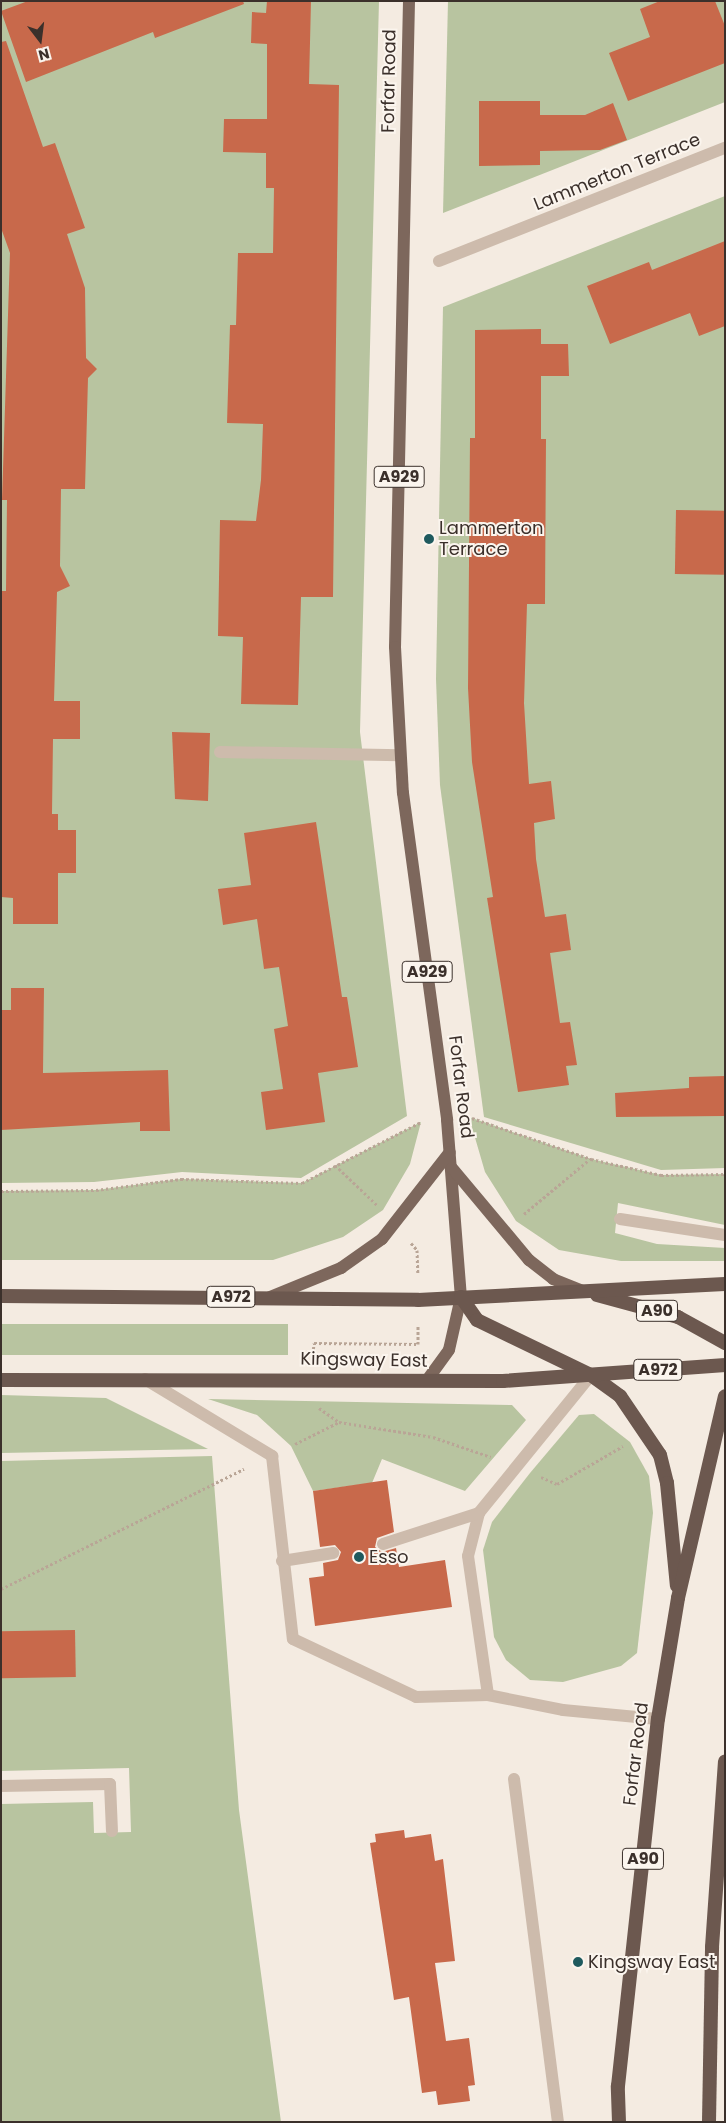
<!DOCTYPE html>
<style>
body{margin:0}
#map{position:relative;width:726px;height:2123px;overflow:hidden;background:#f4ebe1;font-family:Poppins,sans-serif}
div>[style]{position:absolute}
.green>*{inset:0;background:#b8c4a0;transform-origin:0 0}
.building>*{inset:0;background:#c8694b;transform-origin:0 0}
.path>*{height:3px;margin-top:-1.5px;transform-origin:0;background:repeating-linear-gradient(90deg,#b9a596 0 2.5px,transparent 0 5px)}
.service>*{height:12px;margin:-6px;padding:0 6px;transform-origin:6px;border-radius:6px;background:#cdbbac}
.minor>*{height:12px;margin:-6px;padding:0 6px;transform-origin:6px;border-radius:6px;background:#cdbbac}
.primary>*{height:12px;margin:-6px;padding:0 6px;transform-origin:6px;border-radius:6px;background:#7d675c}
.trunk>*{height:14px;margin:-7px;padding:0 7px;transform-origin:7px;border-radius:7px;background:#6c584f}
.dots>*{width:14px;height:14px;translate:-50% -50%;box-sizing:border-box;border:2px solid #fbf5ee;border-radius:50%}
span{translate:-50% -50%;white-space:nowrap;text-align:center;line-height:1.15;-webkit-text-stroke:4px #fbf5ee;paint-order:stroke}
.shield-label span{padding:1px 4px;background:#fbf5ee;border:1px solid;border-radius:4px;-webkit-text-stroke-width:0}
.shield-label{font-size:16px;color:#3b302b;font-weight:700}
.street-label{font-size:18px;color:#3b302b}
.poi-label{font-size:18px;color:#3b302b}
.left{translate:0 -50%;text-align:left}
.frame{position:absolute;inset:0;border:2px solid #3b302b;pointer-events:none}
.north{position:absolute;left:15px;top:15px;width:50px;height:50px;-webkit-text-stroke:4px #fbf5ee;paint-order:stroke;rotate:165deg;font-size:14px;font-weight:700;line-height:20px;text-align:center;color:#3b302b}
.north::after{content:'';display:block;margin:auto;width:18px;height:22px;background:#3b302b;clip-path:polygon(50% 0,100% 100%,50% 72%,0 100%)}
</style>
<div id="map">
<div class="green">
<div style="clip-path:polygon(1px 1px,379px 1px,360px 732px,407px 1116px,301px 1178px,182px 1172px,94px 1182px,1px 1183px)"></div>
<div style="clip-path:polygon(448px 1px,725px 1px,725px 102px,443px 213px)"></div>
<div style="clip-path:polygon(725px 196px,725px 1168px,661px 1170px,484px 1117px,440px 785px,436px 679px,443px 307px)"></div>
<div style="clip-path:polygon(469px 1117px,591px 1159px,661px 1175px,725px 1174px,725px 1225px,618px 1203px,615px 1233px,657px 1244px,725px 1248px,725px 1261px,621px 1261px,559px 1250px,516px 1221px,485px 1172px)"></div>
<div style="clip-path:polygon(421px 1122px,410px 1164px,383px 1210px,343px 1237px,273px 1260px,1px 1260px,1px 1191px,96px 1190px,181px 1179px,302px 1183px)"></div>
<div style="left:1px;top:1324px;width:287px;height:31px"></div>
<div style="clip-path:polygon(1px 1395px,106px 1398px,208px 1449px,1px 1453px)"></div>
<div style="clip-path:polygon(208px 1399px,512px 1405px,526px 1420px,465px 1491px,382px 1459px,372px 1483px,313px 1491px,291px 1446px,257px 1415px)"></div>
<div style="clip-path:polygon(594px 1414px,630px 1442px,649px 1476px,653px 1513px,637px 1653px,621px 1666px,563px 1682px,530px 1680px,506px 1660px,494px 1637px,483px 1550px,492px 1522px,530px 1473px,579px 1415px)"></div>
<div style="clip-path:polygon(212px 1456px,239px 1810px,281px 2122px,1px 2122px,1px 1804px,93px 1802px,94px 1833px,131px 1832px,129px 1768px,1px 1771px,1px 1461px)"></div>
</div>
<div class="building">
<div style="clip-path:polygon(28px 1px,243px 1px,244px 4px,155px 38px,153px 32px,26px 82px,1px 11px)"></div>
<div style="clip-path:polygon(267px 1px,311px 1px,309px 84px,339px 85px,333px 597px,301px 597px,298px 705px,241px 704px,243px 637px,218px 636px,220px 520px,256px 521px,261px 480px,263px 424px,227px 423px,230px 325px,236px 325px,238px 253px,273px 253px,274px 188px,266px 188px,266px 153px,223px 152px,224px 119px,267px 119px,267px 44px,251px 43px,252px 12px,266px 13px)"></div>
<div style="clip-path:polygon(660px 1px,715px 1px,725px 26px,725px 63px,628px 101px,609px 53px,650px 37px,640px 9px)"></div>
<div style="clip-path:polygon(6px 41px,43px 147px,55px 143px,85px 228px,67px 234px,85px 288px,86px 358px,97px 369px,88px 378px,85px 489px,61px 489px,60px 566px,70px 586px,57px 592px,54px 701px,80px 701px,80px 739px,53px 739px,52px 814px,58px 814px,58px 830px,76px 830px,76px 873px,58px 873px,58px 924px,13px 924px,13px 898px,1px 897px,1px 591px,6px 591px,7px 500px,2px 500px,10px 253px,1px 228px,1px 42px)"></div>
<div style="clip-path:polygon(479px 101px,540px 101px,540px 115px,585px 115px,613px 103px,627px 140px,600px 150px,540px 151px,540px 165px,479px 166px)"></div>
<div style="clip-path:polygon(725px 241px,725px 326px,699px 336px,690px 313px,610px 344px,587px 286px,649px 262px,652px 270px)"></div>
<div style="clip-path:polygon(541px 329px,541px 344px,568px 344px,569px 376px,541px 376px,541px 439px,546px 439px,545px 604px,527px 604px,524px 703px,529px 784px,551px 781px,555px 819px,534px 823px,536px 859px,545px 917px,566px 914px,571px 950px,550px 953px,560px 1023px,570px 1022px,577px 1065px,566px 1066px,569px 1085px,518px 1092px,487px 898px,493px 897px,472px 762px,468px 688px,470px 438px,475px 438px,475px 330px)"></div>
<div style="left:676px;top:510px;width:49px;height:64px;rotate:1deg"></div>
<div style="clip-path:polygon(172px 732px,210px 733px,208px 801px,175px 799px)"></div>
<div style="clip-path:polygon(316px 822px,342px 997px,347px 997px,358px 1067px,318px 1073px,325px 1122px,266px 1130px,261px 1092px,283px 1089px,274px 1029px,288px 1026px,279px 967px,264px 969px,257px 919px,223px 925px,218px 889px,251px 885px,244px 833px)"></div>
<div style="clip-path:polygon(11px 988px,44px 988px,43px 1073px,168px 1070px,170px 1131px,140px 1131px,140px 1122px,1px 1130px,1px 1010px,11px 1010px)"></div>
<div style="clip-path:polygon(725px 1076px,725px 1116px,616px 1117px,615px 1093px,689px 1088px,689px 1077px)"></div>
<div style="clip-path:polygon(387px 1480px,394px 1532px,377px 1538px,375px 1547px,382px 1552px,396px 1548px,399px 1567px,445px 1560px,452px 1607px,315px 1626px,309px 1578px,324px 1576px,323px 1563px,338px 1560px,341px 1552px,335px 1545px,320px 1547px,313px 1491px)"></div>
<div style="left:75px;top:1630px;width:47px;height:74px;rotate:89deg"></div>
<div style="clip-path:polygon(404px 1830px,405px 1838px,431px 1834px,435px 1861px,443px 1859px,455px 1961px,435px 1963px,446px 2041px,469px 2038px,475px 2085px,468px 2086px,470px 2101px,438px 2105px,436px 2091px,422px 2093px,409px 1997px,394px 2000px,370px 1843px,376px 1842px,375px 1834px)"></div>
</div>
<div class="path">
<div style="left:472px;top:1118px;width:126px;rotate:19deg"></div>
<div style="left:591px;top:1159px;width:72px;rotate:12.9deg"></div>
<div style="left:661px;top:1175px;width:64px;rotate:-0.9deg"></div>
<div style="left:335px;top:1165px;width:58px;rotate:43.6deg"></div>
<div style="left:1px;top:1191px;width:95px;rotate:-0.6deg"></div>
<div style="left:96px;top:1190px;width:86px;rotate:-7.4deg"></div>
<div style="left:181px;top:1179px;width:121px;rotate:1.9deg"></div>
<div style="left:302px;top:1183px;width:134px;rotate:-27.1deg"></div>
<div style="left:524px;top:1214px;width:86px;rotate:-39.8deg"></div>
<div style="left:411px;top:1243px;width:9px;rotate:49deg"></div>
<div style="left:417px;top:1250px;width:24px;rotate:88deg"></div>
<div style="left:313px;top:1354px;width:11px;rotate:-85deg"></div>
<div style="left:314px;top:1343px;width:104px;rotate:0.6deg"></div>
<div style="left:418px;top:1344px;width:19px;rotate:-90deg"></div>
<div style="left:319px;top:1408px;width:24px;rotate:35deg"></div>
<div style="left:295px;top:1444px;width:49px;rotate:-26.6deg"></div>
<div style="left:339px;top:1422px;width:95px;rotate:9.1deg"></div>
<div style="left:433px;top:1437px;width:61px;rotate:19deg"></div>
<div style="left:541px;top:1477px;width:17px;rotate:24deg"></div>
<div style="left:557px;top:1484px;width:76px;rotate:-29.9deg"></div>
<div style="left:1px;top:1589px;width:271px;rotate:-26.3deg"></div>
</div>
<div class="service">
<div style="left:220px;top:752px;width:180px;rotate:1deg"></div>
<div style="left:620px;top:1219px;width:106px;rotate:8.7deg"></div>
<div style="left:591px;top:1375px;width:178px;rotate:129.1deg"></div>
<div style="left:479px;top:1513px;width:44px;rotate:104.3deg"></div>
<div style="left:468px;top:1556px;width:140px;rotate:81.8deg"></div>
<div style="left:488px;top:1695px;width:76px;rotate:11.3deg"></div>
<div style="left:563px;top:1710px;width:95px;rotate:5.4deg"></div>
<div style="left:145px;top:1379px;width:149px;rotate:31.2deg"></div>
<div style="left:272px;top:1456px;width:184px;rotate:83.5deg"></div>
<div style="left:293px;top:1639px;width:136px;rotate:25.2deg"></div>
<div style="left:416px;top:1697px;width:72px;rotate:-1.6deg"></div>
<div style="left:383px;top:1544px;width:101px;rotate:-17.9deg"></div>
<div style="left:282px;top:1561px;width:52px;rotate:-8.9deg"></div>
</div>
<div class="minor">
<div style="left:439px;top:261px;width:308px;rotate:-21.6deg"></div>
<div style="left:514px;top:1779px;width:346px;rotate:82.7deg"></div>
<div style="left:1px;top:1786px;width:109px;rotate:-1.1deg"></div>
<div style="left:110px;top:1784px;width:47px;rotate:87.6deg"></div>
</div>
<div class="primary">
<div style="left:409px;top:1px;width:646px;rotate:91.24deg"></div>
<div style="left:395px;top:647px;width:146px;rotate:86.9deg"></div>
<div style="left:403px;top:793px;width:330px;rotate:82.3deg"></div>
<div style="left:447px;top:1120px;width:178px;rotate:85.5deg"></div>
<div style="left:461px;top:1297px;width:54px;rotate:102.8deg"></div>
<div style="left:449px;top:1350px;width:36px;rotate:126deg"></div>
<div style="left:452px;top:1168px;width:120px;rotate:50.1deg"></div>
<div style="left:529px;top:1260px;width:31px;rotate:38deg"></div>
<div style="left:553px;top:1279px;width:31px;rotate:22deg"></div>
<div style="left:270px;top:1297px;width:77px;rotate:-22.2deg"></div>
<div style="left:341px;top:1268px;width:50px;rotate:-35.3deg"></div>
<div style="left:382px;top:1239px;width:110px;rotate:-52deg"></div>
</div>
<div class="trunk">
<div style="left:597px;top:1295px;width:84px;rotate:15.2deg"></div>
<div style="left:678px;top:1317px;width:54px;rotate:29deg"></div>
<div style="left:1px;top:1296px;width:417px;rotate:0.5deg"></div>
<div style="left:418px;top:1300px;width:307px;rotate:-3deg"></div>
<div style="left:461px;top:1297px;width:28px;rotate:55deg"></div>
<div style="left:477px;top:1320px;width:127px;rotate:25.8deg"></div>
<div style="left:591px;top:1375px;width:36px;rotate:36deg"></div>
<div style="left:620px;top:1396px;width:71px;rotate:55.9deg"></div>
<div style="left:660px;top:1455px;width:29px;rotate:76deg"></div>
<div style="left:667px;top:1483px;width:103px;rotate:84.5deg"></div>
<div style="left:1px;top:1380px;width:502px;rotate:0.11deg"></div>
<div style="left:503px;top:1381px;width:223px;rotate:-4.1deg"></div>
<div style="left:619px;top:2122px;width:36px;rotate:-92deg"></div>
<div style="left:618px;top:2086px;width:369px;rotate:-83.8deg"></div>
<div style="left:658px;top:1719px;width:123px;rotate:-80.6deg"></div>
<div style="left:678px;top:1598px;width:207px;rotate:-76.9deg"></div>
<div style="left:709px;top:2122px;width:175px;rotate:-89deg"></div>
<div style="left:712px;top:1947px;width:186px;rotate:-86deg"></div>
</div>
<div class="dots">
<div style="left:429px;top:539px;background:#1f5a5e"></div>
<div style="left:359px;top:1557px;background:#1f5a5e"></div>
<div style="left:578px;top:1962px;background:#1f5a5e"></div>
</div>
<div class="shield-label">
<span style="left:399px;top:477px">A929</span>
<span style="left:427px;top:972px">A929</span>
<span style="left:231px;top:1297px">A972</span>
<span style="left:657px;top:1311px">A90</span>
<span style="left:658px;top:1370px">A972</span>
<span style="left:643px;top:1859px">A90</span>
</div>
<div class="street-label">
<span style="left:389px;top:81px;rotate:-89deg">Forfar Road</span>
<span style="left:617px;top:172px;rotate:-22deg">Lammerton Terrace</span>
<span style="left:461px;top:1087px;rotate:83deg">Forfar Road</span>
<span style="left:364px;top:1360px;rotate:1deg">Kingsway East</span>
<span style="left:636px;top:1754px;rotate:-83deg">Forfar Road</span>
</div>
<div class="poi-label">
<span class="left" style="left:439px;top:539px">Lammerton<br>Terrace</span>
<span class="left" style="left:369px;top:1557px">Esso</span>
<span class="left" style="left:588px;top:1962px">Kingsway East</span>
</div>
<div class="frame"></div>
<div class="north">N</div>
</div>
